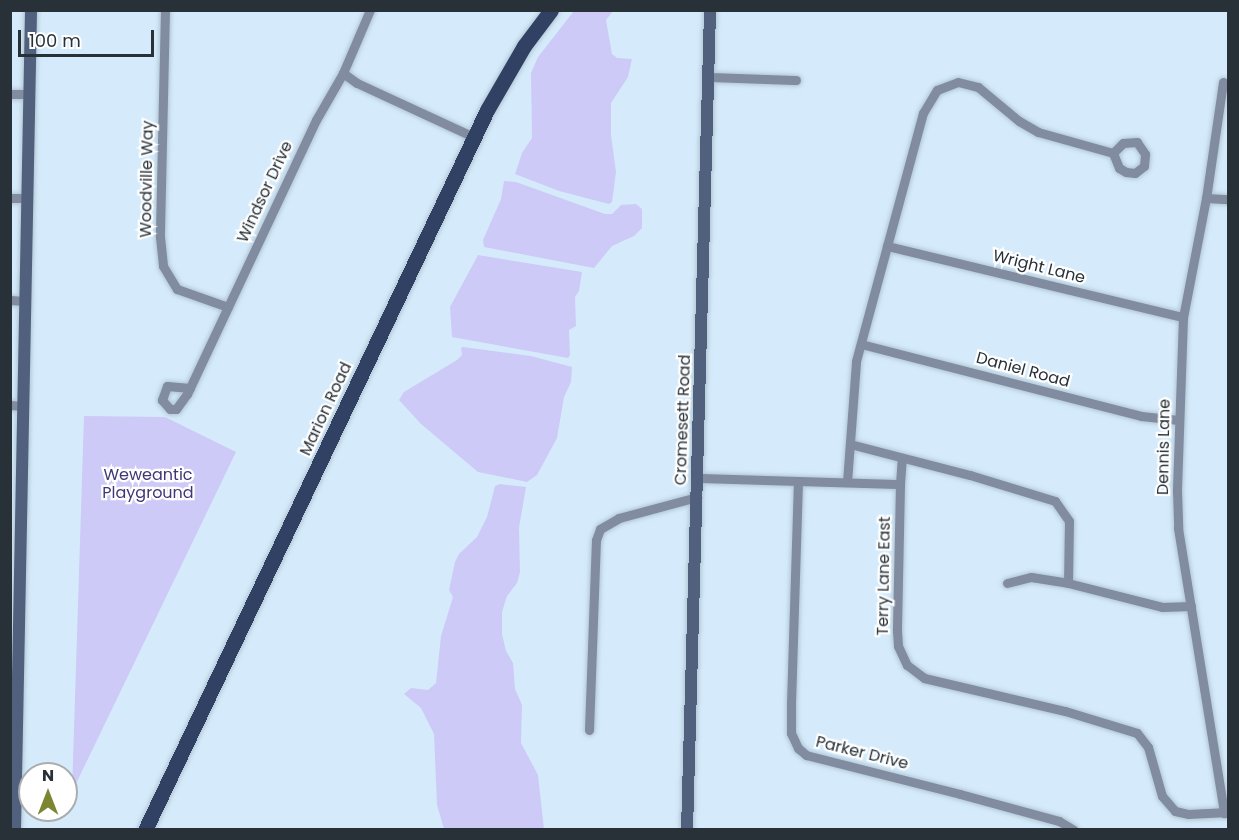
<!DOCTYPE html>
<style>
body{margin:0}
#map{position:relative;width:1239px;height:840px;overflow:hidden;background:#d5ebfb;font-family:Poppins,sans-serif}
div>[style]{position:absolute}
.green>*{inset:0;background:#cdcaf7}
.roads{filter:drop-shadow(0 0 2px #b2c6d4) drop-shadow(0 0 2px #b2c6d4)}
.street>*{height:9px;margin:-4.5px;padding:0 4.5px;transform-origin:4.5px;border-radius:4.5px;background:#818ca1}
.secondary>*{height:12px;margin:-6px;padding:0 6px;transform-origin:6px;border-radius:6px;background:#51607d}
.primary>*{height:15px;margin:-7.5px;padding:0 7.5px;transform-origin:7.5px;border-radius:7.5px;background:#304164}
span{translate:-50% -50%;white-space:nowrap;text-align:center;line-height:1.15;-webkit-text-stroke:4.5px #fff;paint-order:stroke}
.street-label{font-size:16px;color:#283137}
.park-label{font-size:16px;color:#413676}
.frame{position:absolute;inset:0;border:12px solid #283137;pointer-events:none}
.north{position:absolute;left:18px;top:762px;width:60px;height:60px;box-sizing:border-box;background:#fff;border:2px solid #a9adaf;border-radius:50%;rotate:0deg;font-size:16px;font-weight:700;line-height:24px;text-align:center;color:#283137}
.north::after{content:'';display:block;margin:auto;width:21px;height:27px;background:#7d8531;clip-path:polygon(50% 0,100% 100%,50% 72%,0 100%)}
.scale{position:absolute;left:18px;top:30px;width:136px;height:27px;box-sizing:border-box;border:3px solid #283137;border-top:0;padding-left:8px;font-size:18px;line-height:21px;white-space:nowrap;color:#283137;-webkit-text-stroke:4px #fff;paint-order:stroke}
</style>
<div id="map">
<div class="green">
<div style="clip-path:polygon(574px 11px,613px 11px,606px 20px,612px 54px,617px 58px,632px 59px,628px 77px,611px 103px,611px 135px,616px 172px,612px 202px,609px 204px,559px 191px,515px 174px,522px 153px,532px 138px,531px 73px,538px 57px)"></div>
<div style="clip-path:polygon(504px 181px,516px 182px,605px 214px,612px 214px,621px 205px,636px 204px,642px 209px,642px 228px,634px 236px,612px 246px,594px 268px,484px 247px,483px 240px,501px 199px)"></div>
<div style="clip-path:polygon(478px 255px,582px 272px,579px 291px,575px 297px,576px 326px,569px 330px,570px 355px,568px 358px,452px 337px,450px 307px)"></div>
<div style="clip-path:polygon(463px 347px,531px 356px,572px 367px,571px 382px,564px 397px,557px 438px,537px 475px,527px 482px,478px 472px,421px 424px,399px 400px,404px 392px,457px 360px,462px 355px,461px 348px)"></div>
<div style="clip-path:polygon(84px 416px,165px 417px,236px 452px,72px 792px)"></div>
<div style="clip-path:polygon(500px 484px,526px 487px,519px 528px,520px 572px,517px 583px,507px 596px,502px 612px,502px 634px,506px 651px,513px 663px,515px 689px,522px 705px,521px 743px,538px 775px,544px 829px,444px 829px,437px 805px,434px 734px,421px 708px,404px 694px,411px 688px,428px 690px,436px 683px,441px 636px,453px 597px,449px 590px,455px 562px,459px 554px,477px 537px,487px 517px,495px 486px)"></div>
</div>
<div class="roads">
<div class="street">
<div style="left:165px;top:10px;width:227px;rotate:91.3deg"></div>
<div style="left:160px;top:237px;width:29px;rotate:84deg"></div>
<div style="left:163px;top:266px;width:27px;rotate:59deg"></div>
<div style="left:177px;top:289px;width:54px;rotate:19.4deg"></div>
<div style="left:343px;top:73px;width:17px;rotate:36deg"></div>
<div style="left:357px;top:83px;width:129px;rotate:24.8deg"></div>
<div style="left:708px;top:77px;width:88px;rotate:2deg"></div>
<div style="left:1223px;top:82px;width:117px;rotate:98.3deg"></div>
<div style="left:1206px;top:198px;width:121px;rotate:100.9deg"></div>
<div style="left:1183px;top:317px;width:174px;rotate:92deg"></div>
<div style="left:1177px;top:491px;width:37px;rotate:88deg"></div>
<div style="left:1178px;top:528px;width:289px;rotate:80.8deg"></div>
<div style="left:10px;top:94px;width:19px"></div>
<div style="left:10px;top:198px;width:16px"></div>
<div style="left:1206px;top:198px;width:22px;rotate:3deg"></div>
<div style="left:887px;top:246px;width:304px;rotate:13.5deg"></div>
<div style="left:10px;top:300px;width:15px;rotate:4deg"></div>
<div style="left:861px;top:344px;width:289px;rotate:14.4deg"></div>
<div style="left:1141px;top:416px;width:38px;rotate:6deg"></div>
<div style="left:190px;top:388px;width:23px;rotate:-175deg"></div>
<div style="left:167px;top:386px;width:15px;rotate:110deg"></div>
<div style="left:162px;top:400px;width:12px;rotate:48deg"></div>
<div style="left:170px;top:409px;width:6px"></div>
<div style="left:176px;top:409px;width:19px;rotate:-54deg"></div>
<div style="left:187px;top:394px;width:303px;rotate:-64.8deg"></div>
<div style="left:316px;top:120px;width:54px;rotate:-60.1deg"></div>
<div style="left:343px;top:73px;width:69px;rotate:-66.8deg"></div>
<div style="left:10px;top:405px;width:13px;rotate:4deg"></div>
<div style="left:850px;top:444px;width:124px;rotate:14.5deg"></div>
<div style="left:970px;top:475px;width:89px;rotate:17deg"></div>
<div style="left:1055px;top:501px;width:24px;rotate:55deg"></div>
<div style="left:1069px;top:521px;width:62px;rotate:90.9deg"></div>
<div style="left:697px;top:478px;width:203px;rotate:1.7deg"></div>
<div style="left:900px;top:484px;width:147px;rotate:91.2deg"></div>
<div style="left:897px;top:631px;width:15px;rotate:86deg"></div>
<div style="left:898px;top:646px;width:21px;rotate:65deg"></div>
<div style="left:907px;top:665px;width:21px;rotate:37deg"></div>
<div style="left:924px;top:678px;width:145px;rotate:13.2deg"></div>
<div style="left:1065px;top:711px;width:75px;rotate:17deg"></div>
<div style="left:1137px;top:733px;width:18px;rotate:52deg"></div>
<div style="left:1148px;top:747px;width:51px;rotate:74.1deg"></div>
<div style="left:1162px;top:796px;width:20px;rotate:49deg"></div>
<div style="left:1175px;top:811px;width:13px;rotate:13deg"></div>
<div style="left:1188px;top:814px;width:40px;rotate:-2.9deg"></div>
<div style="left:798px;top:481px;width:223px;rotate:91.8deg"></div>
<div style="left:791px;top:704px;width:29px;rotate:90deg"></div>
<div style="left:791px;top:733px;width:17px;rotate:65deg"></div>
<div style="left:798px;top:748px;width:11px;rotate:41deg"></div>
<div style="left:806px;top:755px;width:159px;rotate:14.2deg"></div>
<div style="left:960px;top:794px;width:103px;rotate:15.3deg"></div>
<div style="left:1059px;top:821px;width:17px;rotate:31deg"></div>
<div style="left:847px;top:482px;width:121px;rotate:-85.7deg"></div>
<div style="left:856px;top:361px;width:257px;rotate:-74.9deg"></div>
<div style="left:923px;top:113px;width:27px;rotate:-59deg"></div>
<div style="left:937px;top:90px;width:22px;rotate:-21deg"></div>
<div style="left:958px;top:82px;width:21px;rotate:14deg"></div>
<div style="left:978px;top:87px;width:53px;rotate:39.7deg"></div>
<div style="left:1019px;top:121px;width:22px;rotate:30deg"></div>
<div style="left:1038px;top:132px;width:78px;rotate:15.6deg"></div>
<div style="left:1113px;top:153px;width:16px;rotate:68deg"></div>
<div style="left:1119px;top:168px;width:8px;rotate:30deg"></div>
<div style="left:1126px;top:172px;width:9px;rotate:6deg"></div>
<div style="left:1135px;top:173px;width:11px;rotate:-38deg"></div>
<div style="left:1144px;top:166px;width:12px;rotate:-85deg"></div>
<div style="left:1145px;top:154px;width:14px;rotate:-124deg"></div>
<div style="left:1137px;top:142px;width:14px;rotate:176deg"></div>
<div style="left:1123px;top:143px;width:14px;rotate:135deg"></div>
<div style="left:900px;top:484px;width:26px;rotate:-86deg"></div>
<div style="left:1007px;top:583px;width:25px;rotate:-14deg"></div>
<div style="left:1031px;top:577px;width:37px;rotate:9deg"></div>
<div style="left:1068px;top:583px;width:97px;rotate:14.3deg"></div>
<div style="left:1162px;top:607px;width:29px;rotate:-2deg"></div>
<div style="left:589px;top:730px;width:190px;rotate:-87.9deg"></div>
<div style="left:596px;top:540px;width:12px;rotate:-70deg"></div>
<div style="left:600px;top:529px;width:22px;rotate:-30deg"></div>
<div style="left:619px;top:518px;width:81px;rotate:-15.1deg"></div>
</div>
<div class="secondary">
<div style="left:15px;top:830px;width:820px;rotate:-88.88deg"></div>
<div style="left:687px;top:830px;width:820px;rotate:-88.39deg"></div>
</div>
<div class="primary">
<div style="left:145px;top:830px;width:797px;rotate:-64.59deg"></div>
<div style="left:487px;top:110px;width:74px;rotate:-60deg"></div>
<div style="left:524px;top:46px;width:45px;rotate:-53.1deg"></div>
</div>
</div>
<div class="street-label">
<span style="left:147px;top:179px;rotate:-89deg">Woodville Way</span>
<span style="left:265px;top:192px;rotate:-65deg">Windsor Drive</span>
<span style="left:1039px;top:267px;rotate:14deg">Wright Lane</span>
<span style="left:1023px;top:370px;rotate:15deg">Daniel Road</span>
<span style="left:326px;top:409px;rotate:-65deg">Marion Road</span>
<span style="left:683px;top:420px;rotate:-88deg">Cromesett Road</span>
<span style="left:1164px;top:447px;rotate:-89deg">Dennis Lane</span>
<span style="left:884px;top:576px;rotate:-89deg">Terry Lane East</span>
<span style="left:862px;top:753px;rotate:14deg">Parker Drive</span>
</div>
<div class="park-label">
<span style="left:148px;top:484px">Weweantic<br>Playground</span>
</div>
<div class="frame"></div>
<div class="north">N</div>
<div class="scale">100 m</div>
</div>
